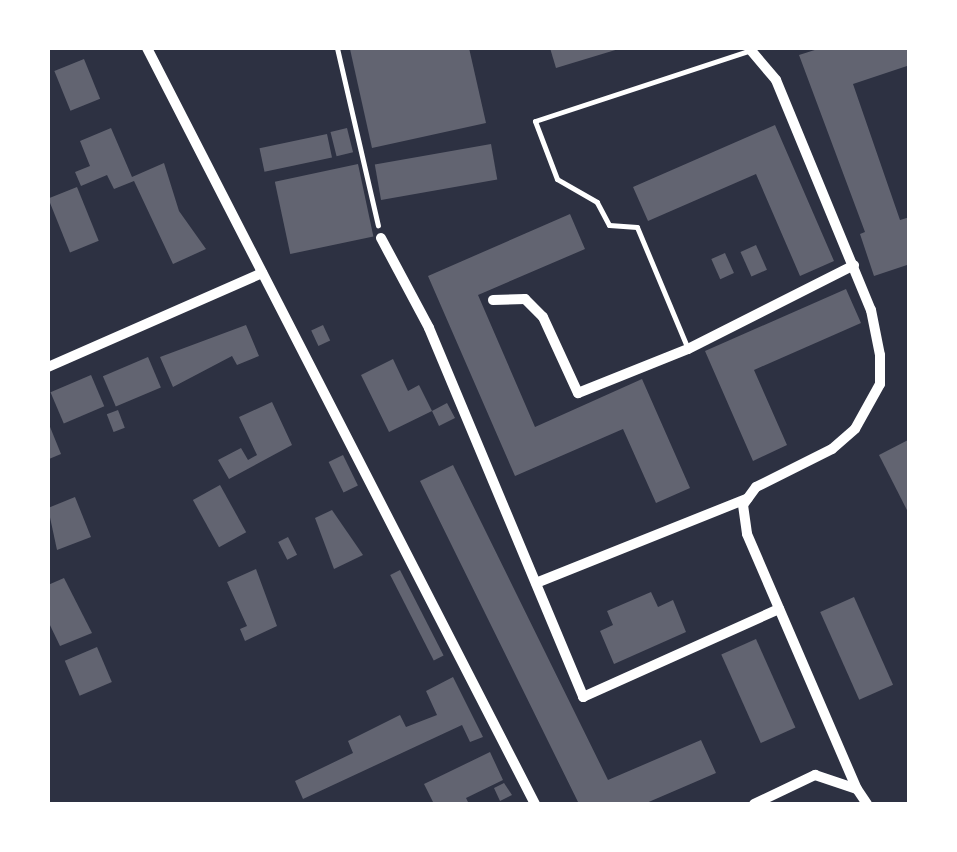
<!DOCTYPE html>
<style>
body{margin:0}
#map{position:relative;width:957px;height:852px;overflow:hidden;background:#2d3142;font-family:"IBM Plex Sans",sans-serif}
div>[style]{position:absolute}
.building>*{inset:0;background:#626471;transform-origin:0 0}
.path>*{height:5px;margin:-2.5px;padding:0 2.5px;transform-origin:2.5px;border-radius:2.5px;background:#fff}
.service>*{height:5px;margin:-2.5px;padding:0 2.5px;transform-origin:2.5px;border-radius:2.5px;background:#fff}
.minor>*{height:10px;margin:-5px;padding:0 5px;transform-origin:5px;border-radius:5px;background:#fff}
span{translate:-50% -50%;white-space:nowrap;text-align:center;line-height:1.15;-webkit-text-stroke:9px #fff;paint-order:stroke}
.frame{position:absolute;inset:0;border:50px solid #fff;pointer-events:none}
</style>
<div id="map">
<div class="building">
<div style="clip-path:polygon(469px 48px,486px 123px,372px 148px,350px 49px)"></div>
<div style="clip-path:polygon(550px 48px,622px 48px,556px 68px)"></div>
<div style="clip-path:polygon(821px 48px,910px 48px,910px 65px,853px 84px,900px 220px,910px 217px,910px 264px,874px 276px,860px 234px,865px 232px,799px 55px)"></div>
<div style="left:84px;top:59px;width:43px;height:32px;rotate:68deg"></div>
<div style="clip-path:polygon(775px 125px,834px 261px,800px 276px,756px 174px,648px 221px,633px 187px)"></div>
<div style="clip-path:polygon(111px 128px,132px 177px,164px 163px,179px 211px,206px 249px,173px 264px,134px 181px,114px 189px,107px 175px,81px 186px,75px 172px,90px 166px,80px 141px)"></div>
<div style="left:347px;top:128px;width:25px;height:17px;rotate:76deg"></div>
<div style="left:327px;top:134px;width:24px;height:69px;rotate:78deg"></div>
<div style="left:491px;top:144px;width:36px;height:118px;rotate:80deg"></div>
<div style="left:358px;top:164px;width:74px;height:85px;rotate:78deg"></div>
<div style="left:77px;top:187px;width:58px;height:31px;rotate:68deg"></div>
<div style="clip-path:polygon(570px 214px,585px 249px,478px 295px,535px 427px,642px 379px,690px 488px,656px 503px,623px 429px,515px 476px,428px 276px)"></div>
<div style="left:756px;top:245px;width:27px;height:17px;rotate:66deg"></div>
<div style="left:725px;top:253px;width:22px;height:15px;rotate:66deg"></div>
<div style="clip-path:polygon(846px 289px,861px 323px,754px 370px,787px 445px,753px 461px,705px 351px)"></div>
<div style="clip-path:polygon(246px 325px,259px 356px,237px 365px,232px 356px,173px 387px,160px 357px)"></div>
<div style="left:323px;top:325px;width:17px;height:13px;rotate:65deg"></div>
<div style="left:148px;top:357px;width:33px;height:49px;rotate:67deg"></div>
<div style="clip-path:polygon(393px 359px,408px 391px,419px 385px,432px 411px,447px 403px,455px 418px,439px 426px,432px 411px,389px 432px,361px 375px)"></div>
<div style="left:91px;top:375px;width:34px;height:44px;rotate:67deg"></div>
<div style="clip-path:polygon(272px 402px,292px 445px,229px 479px,218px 460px,241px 448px,248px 460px,257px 455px,239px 417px)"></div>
<div style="left:118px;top:410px;width:19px;height:12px;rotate:69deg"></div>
<div style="clip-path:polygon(48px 422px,61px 454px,49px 459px,48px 455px)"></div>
<div style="clip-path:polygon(910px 439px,910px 516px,879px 455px)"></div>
<div style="left:343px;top:455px;width:34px;height:16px;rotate:64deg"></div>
<div style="clip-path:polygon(453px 465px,608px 780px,701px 740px,716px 773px,644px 804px,579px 804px,420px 481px)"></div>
<div style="left:220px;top:485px;width:54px;height:31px;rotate:61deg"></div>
<div style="clip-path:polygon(75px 497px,91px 537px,57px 550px,48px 508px)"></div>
<div style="clip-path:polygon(332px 510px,363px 555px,334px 569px,315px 518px)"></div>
<div style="left:288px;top:537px;width:20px;height:11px;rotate:63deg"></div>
<div style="clip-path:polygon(256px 569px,277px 626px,245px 641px,240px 629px,247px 626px,227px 582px)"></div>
<div style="left:400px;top:570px;width:96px;height:11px;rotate:63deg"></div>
<div style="clip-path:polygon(64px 578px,92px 633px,60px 646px,48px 621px,48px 585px)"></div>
<div style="clip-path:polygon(651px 592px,658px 607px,673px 600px,686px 632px,614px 664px,600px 631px,613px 625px,607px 611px)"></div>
<div style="left:854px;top:597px;width:96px;height:37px;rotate:66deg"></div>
<div style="left:756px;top:639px;width:97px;height:38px;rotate:66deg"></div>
<div style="left:97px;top:647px;width:38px;height:35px;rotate:67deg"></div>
<div style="clip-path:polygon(453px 677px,483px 737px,470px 742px,462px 725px,303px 799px,295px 781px,353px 753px,348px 741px,400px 715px,406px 727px,437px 715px,426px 691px)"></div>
<div style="clip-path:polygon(490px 752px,503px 780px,466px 798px,469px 804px,434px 804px,424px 784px)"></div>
<div style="clip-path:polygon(504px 783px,512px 795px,500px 801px,494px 788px)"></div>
</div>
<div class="path">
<div style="left:337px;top:48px;width:182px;rotate:77deg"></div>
</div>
<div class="service">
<div style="left:688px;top:349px;width:132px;rotate:-112.7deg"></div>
<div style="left:637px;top:227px;width:28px;rotate:-176deg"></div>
<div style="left:609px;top:225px;width:26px;rotate:-118deg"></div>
<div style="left:597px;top:202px;width:46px;rotate:-150.1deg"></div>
<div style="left:557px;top:179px;width:62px;rotate:-110.8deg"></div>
<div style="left:535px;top:121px;width:224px;rotate:-18.2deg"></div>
</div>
<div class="minor">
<div style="left:147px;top:48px;width:850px;rotate:62.83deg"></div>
<div style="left:749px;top:48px;width:42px;rotate:49.8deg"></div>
<div style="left:776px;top:80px;width:249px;rotate:67.6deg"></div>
<div style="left:871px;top:310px;width:46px;rotate:78.7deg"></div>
<div style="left:880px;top:355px;width:29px;rotate:90deg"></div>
<div style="left:880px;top:384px;width:51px;rotate:119.1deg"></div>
<div style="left:855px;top:429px;width:30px;rotate:139deg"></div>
<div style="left:832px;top:449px;width:85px;rotate:153.4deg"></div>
<div style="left:756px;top:487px;width:22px;rotate:126deg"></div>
<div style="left:743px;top:505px;width:29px;rotate:82deg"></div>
<div style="left:747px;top:534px;width:278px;rotate:66.7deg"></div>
<div style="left:381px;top:238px;width:102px;rotate:61.9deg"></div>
<div style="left:429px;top:328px;width:400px;rotate:67.3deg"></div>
<div style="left:583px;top:697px;width:215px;rotate:-24.2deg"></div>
<div style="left:493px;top:300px;width:32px;rotate:-2deg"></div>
<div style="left:525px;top:299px;width:25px;rotate:45deg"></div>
<div style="left:543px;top:317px;width:84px;rotate:65.3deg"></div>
<div style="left:578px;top:393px;width:118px;rotate:-21.8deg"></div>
<div style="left:688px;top:349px;width:186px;rotate:-26.8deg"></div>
<div style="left:48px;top:367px;width:234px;rotate:-23.7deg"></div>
<div style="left:536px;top:583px;width:228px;rotate:-21.8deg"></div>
<div style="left:754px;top:804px;width:68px;rotate:-25.4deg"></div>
<div style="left:815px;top:775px;width:44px;rotate:18.4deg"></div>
<div style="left:857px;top:789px;width:18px;rotate:56deg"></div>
</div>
<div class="frame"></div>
</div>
